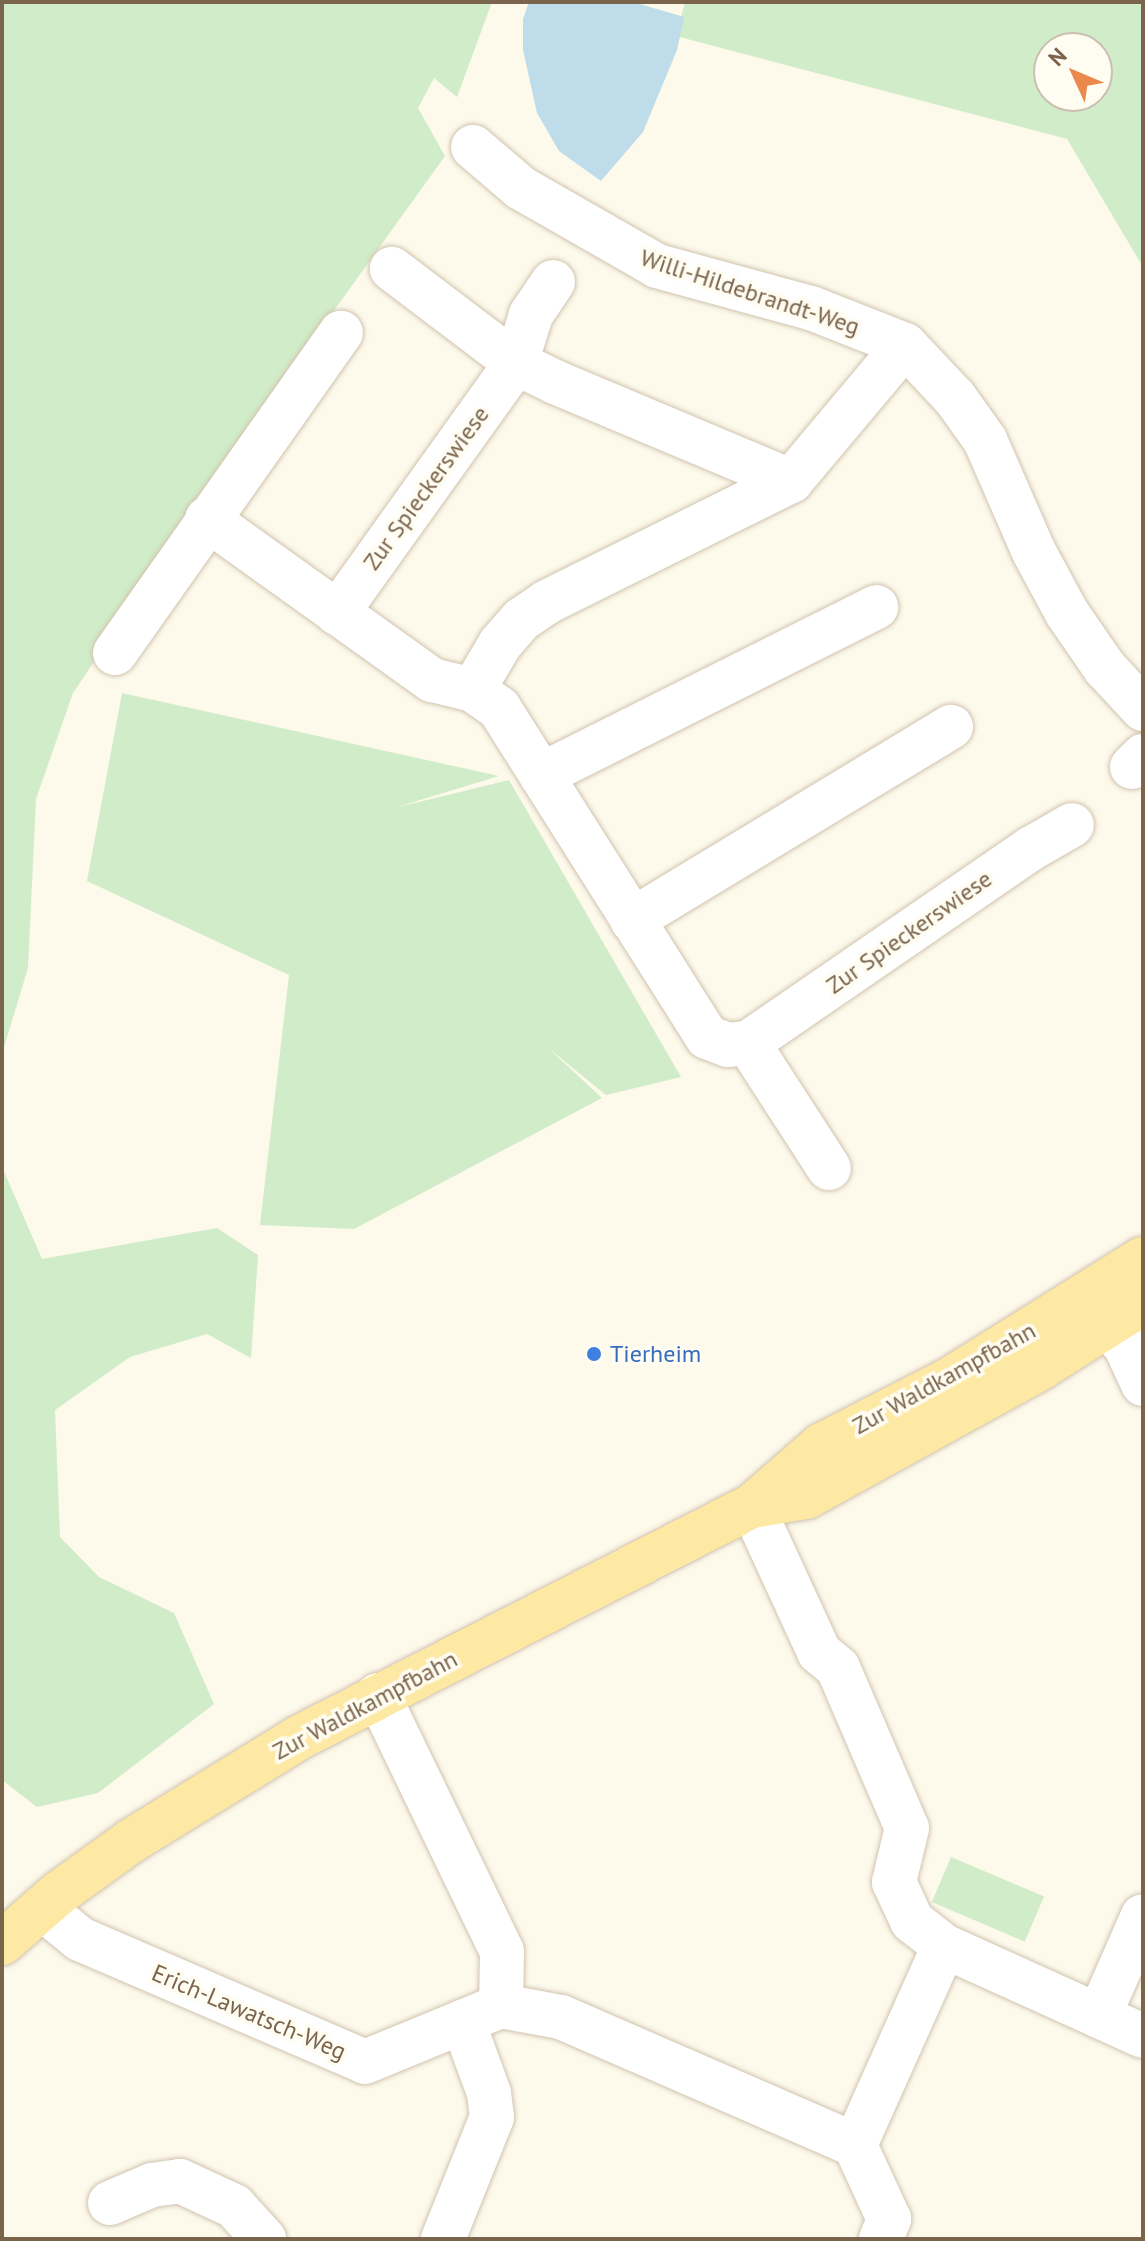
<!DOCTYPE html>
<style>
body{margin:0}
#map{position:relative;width:1145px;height:2241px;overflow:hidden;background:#fdf9eb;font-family:"PT Sans",sans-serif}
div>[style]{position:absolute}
.green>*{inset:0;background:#d1ecc8;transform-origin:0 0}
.water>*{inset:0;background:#bedce9}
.roads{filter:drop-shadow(0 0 2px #d1c3af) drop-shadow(0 0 2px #d1c3af)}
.minor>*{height:44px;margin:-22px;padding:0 22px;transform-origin:22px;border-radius:22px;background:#fff}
.major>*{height:44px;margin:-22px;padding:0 22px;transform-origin:22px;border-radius:22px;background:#fde9a3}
.dots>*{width:22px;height:22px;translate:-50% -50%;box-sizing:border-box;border:4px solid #fffcf2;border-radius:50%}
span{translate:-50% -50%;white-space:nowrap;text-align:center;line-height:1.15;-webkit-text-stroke:7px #fffcf2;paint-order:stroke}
.street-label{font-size:24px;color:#7a644c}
.shop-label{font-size:24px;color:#366cbe}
.left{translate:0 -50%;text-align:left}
.frame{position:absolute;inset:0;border:4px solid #7a644c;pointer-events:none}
.north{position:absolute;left:1033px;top:32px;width:80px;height:80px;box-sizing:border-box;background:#fffcf2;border:2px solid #cabfb0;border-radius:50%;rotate:314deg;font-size:22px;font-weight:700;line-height:32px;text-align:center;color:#7a644c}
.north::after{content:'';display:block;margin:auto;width:28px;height:36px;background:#ea884e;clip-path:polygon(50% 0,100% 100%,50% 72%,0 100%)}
</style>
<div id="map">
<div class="green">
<div style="clip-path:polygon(2px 2px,492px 2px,457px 97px,434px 78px,418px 108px,445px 156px,264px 408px,73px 693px,36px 799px,28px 968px,2px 1054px)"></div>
<div style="clip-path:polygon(evenodd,685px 2px,1143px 2px,1143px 267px,1067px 139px,676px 36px,685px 2px,1049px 48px,1097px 48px,1097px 96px,1049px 96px,1049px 48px)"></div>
<div style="clip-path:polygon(122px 693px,499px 776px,394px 808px,509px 780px,681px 1077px,606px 1095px,547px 1047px,602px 1098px,354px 1229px,260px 1225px,289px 975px,87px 881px)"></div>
<div style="clip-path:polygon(2px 1167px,42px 1259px,217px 1228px,258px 1255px,251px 1358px,207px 1334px,130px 1357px,55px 1410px,60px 1537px,99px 1577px,174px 1613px,214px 1704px,98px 1793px,37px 1807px,2px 1780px)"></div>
<div style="left:951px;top:1857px;width:101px;height:49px;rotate:23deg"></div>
</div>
<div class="water">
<div style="clip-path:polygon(529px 2px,633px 2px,684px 17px,677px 50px,643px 132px,601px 181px,559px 151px,537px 113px,523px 50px,523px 19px)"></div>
</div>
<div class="roads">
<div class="minor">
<div style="left:473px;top:147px;width:63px;rotate:40.5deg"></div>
<div style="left:521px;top:188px;width:157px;rotate:29.8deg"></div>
<div style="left:657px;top:266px;width:160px;rotate:15.3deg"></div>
<div style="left:811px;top:308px;width:101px;rotate:21.5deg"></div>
<div style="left:905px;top:345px;width:73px;rotate:46.7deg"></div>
<div style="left:955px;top:398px;width:52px;rotate:54.5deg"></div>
<div style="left:985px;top:440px;width:122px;rotate:66.4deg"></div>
<div style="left:1034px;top:552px;width:69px;rotate:61.6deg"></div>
<div style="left:1067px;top:613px;width:67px;rotate:55.4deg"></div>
<div style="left:1105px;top:668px;width:56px;rotate:47.2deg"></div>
<div style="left:553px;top:282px;width:40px;rotate:124deg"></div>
<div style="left:531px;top:315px;width:50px;rotate:107.4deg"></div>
<div style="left:516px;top:363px;width:43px;rotate:26deg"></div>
<div style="left:555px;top:382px;width:256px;rotate:22.8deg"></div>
<div style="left:207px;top:519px;width:277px;rotate:35.6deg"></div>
<div style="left:432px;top:680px;width:42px;rotate:13.7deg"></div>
<div style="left:473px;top:690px;width:53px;rotate:-59.6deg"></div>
<div style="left:500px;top:644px;width:33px;rotate:-49deg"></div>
<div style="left:522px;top:619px;width:30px;rotate:-34deg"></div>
<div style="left:547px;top:602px;width:272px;rotate:-26.4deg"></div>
<div style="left:791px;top:481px;width:177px;rotate:-50deg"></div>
<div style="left:337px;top:613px;width:307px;rotate:-54.4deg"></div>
<div style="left:516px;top:363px;width:156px;rotate:-142.8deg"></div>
<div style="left:115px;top:653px;width:392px;rotate:-54.8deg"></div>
<div style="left:473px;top:690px;width:32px;rotate:35deg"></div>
<div style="left:499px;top:708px;width:389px;rotate:57.7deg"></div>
<div style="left:707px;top:1037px;width:22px;rotate:21deg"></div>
<div style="left:728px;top:1045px;width:20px;rotate:-6deg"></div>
<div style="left:748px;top:1043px;width:149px;rotate:57.1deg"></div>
<div style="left:1132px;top:767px;width:16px;rotate:-45deg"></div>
<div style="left:541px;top:775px;width:375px;rotate:-26.6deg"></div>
<div style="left:632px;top:920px;width:373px;rotate:-31.2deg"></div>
<div style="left:748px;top:1043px;width:345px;rotate:-34.5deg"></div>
<div style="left:1032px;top:848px;width:46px;rotate:-29.9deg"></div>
<div style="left:1107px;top:1327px;width:25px;rotate:45deg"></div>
<div style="left:1125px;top:1345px;width:43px;rotate:65.2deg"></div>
<div style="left:752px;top:1506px;width:161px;rotate:65.3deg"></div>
<div style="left:819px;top:1652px;width:25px;rotate:40deg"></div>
<div style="left:838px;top:1668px;width:174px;rotate:66.7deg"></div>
<div style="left:907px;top:1828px;width:56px;rotate:103.5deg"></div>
<div style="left:894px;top:1882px;width:43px;rotate:65.2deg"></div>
<div style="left:912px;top:1921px;width:41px;rotate:38deg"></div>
<div style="left:378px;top:1695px;width:284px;rotate:64.2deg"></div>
<div style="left:502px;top:1951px;width:55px;rotate:91deg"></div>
<div style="left:42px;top:1908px;width:49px;rotate:39.2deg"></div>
<div style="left:80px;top:1939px;width:310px;rotate:23.3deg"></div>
<div style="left:365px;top:2062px;width:147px;rotate:-22.4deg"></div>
<div style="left:501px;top:2006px;width:61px;rotate:10.4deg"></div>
<div style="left:561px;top:2017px;width:321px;rotate:23.5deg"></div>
<div style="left:1099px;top:2016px;width:48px;rotate:24.4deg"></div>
<div style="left:110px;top:2203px;width:46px;rotate:-23.2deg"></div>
<div style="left:152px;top:2185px;width:28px;rotate:-8deg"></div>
<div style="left:180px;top:2181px;width:60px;rotate:24.8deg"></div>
<div style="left:234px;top:2206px;width:45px;rotate:47.7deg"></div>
<div style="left:443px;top:2239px;width:131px;rotate:-68.1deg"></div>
<div style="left:492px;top:2117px;width:24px;rotate:-97deg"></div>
<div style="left:489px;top:2093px;width:76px;rotate:-110.1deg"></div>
<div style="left:881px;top:2239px;width:22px;rotate:-68deg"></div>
<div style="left:889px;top:2219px;width:81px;rotate:-114.7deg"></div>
<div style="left:855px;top:2145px;width:218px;rotate:-65.9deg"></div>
<div style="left:944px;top:1946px;width:170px;rotate:24.3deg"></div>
<div style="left:1099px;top:2016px;width:109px;rotate:-66.3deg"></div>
</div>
<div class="major">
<div style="left:758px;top:1505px;width:49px;rotate:-9.5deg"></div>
<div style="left:806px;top:1497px;width:269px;rotate:-28.8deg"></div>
<div style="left:1042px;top:1367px;width:120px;rotate:-32.4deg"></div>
<div style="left:2px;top:1943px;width:76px;rotate:-41.3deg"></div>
<div style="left:59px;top:1893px;width:89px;rotate:-35.8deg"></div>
<div style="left:131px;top:1841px;width:198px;rotate:-31.6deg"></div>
<div style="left:300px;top:1737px;width:508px;rotate:-27.07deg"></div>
<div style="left:752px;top:1506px;width:93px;rotate:-41.1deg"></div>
<div style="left:822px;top:1445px;width:143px;rotate:-27.1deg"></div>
<div style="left:949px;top:1380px;width:229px;rotate:-32deg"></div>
</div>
</div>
<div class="dots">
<div style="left:594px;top:1354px;background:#3f7fe0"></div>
</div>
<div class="street-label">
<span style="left:750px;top:292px;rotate:18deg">Willi-Hildebrandt-Weg</span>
<span style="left:426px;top:488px;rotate:-54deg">Zur Spieckerswiese</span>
<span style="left:909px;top:932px;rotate:-35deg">Zur Spieckerswiese</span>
<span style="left:944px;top:1378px;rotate:-29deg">Zur Waldkampfbahn</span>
<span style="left:365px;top:1705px;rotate:-28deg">Zur Waldkampfbahn</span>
<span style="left:249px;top:2012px;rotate:23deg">Erich-Lawatsch-Weg</span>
</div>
<div class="shop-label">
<span class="left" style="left:610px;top:1354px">Tierheim</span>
</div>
<div class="frame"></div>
<div class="north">N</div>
</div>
